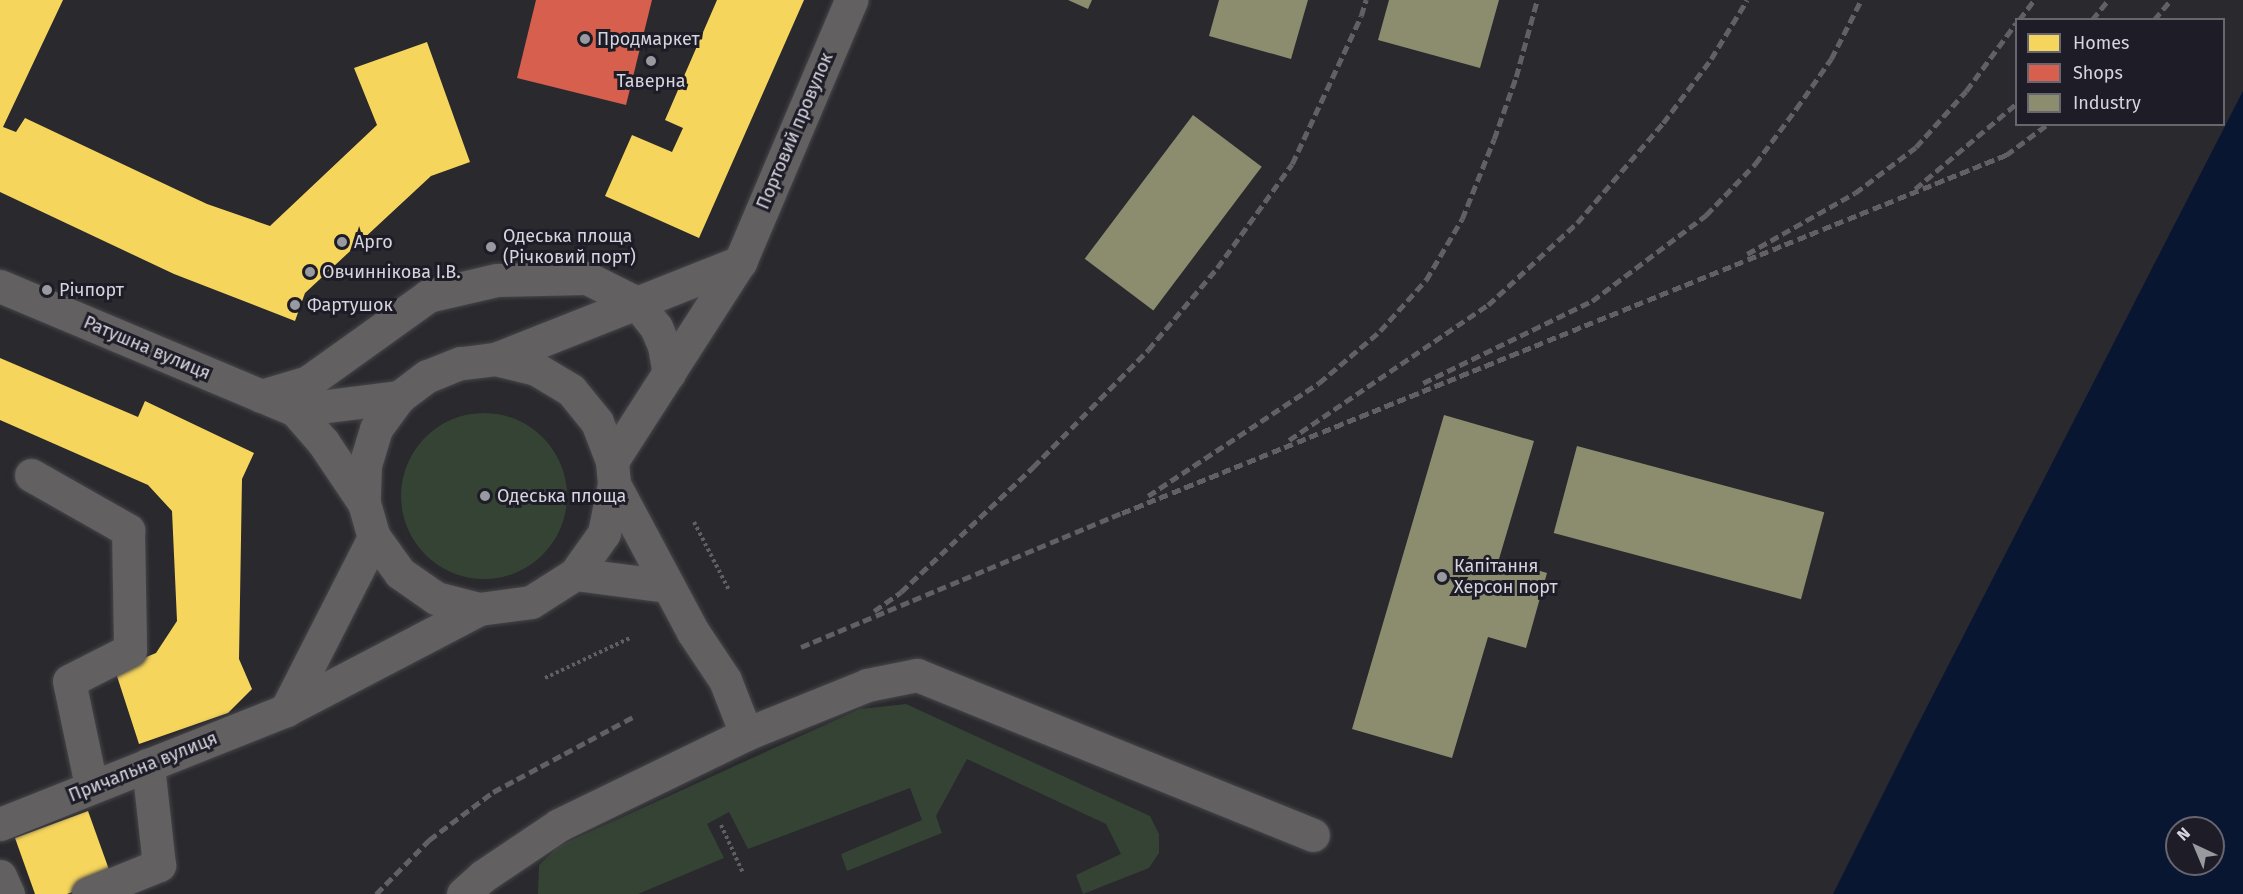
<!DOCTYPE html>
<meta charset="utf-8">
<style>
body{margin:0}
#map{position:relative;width:2243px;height:894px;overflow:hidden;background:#29292e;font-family:"Fira Sans",sans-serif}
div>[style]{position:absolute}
.green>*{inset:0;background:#344334}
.round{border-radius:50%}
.water>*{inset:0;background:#091632}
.homes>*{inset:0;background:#f6d55c}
.shops>*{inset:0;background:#d6604d}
.industry>*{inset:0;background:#8c8c6e;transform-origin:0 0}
.path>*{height:4px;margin-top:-2px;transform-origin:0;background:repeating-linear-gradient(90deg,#605f61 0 3px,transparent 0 6px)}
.roads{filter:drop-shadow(0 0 2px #464549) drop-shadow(0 0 2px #464549)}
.minor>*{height:33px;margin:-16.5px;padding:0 16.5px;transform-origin:16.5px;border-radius:16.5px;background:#626060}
.rail>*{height:4.5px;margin-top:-2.25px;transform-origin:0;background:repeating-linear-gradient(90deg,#626064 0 9px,transparent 0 13.5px)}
.dots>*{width:16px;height:16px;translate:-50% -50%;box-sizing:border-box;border:3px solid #1d1c27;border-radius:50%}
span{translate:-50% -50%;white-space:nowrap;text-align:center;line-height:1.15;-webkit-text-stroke:6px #1d1c27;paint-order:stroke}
.poi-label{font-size:18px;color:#d6d5dd}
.left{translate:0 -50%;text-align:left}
.street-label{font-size:18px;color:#d6d5dd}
.legend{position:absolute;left:2015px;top:18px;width:210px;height:108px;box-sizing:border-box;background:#1d1c27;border:2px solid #676670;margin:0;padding:8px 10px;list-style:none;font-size:18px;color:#d6d5dd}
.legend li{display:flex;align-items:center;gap:12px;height:30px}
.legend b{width:30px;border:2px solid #676670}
.north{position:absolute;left:2165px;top:816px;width:60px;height:60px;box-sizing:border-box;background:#1d1c27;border:2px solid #676670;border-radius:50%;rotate:316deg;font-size:16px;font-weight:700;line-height:24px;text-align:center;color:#d6d5dd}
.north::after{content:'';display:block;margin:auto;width:21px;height:27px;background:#9999a0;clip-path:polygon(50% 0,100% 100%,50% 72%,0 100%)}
</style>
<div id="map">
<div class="green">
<div class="round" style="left:401px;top:413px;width:166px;height:166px"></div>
<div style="clip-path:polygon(906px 704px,1150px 816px,1159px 834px,1159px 853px,1149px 868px,1083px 894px,1076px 875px,1121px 854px,1106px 824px,967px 759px,936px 816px,942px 833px,847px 871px,841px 854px,922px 820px,910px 788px,748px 849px,729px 812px,707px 824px,724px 858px,638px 894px,538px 894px,539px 865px,559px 846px,860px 709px)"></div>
</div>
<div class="water">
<div style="clip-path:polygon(evenodd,2243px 91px,2243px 894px,1833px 894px,1911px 738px,2243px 91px,2177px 828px,2213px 828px,2213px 864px,2177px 864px,2177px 828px)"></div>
</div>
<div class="homes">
<div style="clip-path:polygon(0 0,63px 0,3px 127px,16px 132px,25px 118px,207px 204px,270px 226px,377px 125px,354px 68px,427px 42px,470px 162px,431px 176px,305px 293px,295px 321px,174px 274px,0 192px)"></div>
<div style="clip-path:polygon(717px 0,804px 0,699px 238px,605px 196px,632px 135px,672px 152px,683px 128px,665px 120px)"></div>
<div style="clip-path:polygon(0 358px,138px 417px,145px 401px,254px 453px,242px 479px,239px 659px,252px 689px,228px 713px,139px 744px,115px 670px,156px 653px,177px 621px,172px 511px,148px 485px,0 420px)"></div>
<div style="clip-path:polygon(88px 811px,112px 878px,67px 894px,35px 894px,15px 838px)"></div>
</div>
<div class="shops">
<div style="clip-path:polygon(536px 0,652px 0,626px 105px,517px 78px)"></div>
</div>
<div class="industry">
<div style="clip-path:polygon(1068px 0,1092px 0,1088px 9px)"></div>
<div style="clip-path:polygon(1219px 0,1308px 0,1291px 59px,1209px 36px)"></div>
<div style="clip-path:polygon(1389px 0,1499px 0,1480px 68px,1378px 40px)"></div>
<div style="left:1193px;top:115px;width:86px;height:180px;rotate:37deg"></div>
<div style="clip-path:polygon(1444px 415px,1534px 441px,1499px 559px,1547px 573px,1526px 648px,1488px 637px,1452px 758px,1352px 729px)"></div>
<div style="left:1577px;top:446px;width:256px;height:90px;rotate:15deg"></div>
</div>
<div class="path">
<div style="left:694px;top:522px;width:76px;rotate:62.8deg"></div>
<div style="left:545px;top:678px;width:96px;rotate:-25.2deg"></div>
<div style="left:721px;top:825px;width:53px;rotate:65.4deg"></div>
</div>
<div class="roads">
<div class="minor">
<div style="left:0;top:286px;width:320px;rotate:22.8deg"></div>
<div style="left:295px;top:410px;width:43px;rotate:48.8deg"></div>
<div style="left:323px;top:442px;width:73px;rotate:56.1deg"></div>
<div style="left:364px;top:503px;width:35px;rotate:74deg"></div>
<div style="left:374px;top:537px;width:44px;rotate:54.2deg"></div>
<div style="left:400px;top:573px;width:44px;rotate:34.8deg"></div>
<div style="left:436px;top:598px;width:44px;rotate:14.3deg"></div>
<div style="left:479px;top:609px;width:52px;rotate:-7.7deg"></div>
<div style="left:531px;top:602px;width:52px;rotate:-32.5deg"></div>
<div style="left:575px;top:574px;width:50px;rotate:-54.7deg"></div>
<div style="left:604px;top:533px;width:50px;rotate:-78.5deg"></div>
<div style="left:614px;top:484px;width:23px;rotate:-95deg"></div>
<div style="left:612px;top:461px;width:42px;rotate:-111deg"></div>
<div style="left:597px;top:422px;width:41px;rotate:-129.1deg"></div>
<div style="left:571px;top:390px;width:41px;rotate:-149deg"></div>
<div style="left:536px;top:369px;width:42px;rotate:-166.3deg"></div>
<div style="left:495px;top:359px;width:35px;rotate:173deg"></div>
<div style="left:460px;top:363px;width:35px;rotate:158deg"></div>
<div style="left:427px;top:376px;width:35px;rotate:143deg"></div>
<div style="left:399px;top:397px;width:39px;rotate:126deg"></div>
<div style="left:376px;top:429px;width:38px;rotate:107deg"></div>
<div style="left:365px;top:465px;width:38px;rotate:92deg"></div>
<div style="left:495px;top:359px;width:264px;rotate:-21.6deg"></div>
<div style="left:261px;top:396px;width:49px;rotate:-16.6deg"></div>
<div style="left:308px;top:382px;width:148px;rotate:-35.6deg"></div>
<div style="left:428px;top:296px;width:71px;rotate:-13.1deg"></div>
<div style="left:497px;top:280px;width:90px;rotate:-1.3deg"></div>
<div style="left:587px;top:278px;width:56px;rotate:26.6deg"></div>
<div style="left:637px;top:303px;width:31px;rotate:52deg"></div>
<div style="left:656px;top:327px;width:21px;rotate:67deg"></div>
<div style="left:664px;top:346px;width:28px;rotate:80deg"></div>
<div style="left:295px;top:410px;width:105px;rotate:-7.1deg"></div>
<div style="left:612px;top:461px;width:237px;rotate:-57.3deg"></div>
<div style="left:740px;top:262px;width:285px;rotate:-67deg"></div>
<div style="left:31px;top:475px;width:112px;rotate:29.6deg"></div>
<div style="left:128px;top:530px;width:120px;rotate:89deg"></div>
<div style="left:130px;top:650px;width:68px;rotate:153.1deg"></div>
<div style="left:69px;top:681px;width:92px;rotate:78.1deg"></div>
<div style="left:88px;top:771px;width:16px;rotate:60deg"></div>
<div style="left:614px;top:484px;width:168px;rotate:61.9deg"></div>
<div style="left:693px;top:632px;width:58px;rotate:56.3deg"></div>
<div style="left:725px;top:680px;width:58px;rotate:68.7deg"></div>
<div style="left:575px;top:574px;width:94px;rotate:7.4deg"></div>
<div style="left:286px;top:710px;width:194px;rotate:-63deg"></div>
<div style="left:0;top:824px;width:308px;rotate:-21.7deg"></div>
<div style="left:286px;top:710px;width:218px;rotate:-27.6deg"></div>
<div style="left:0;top:876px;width:20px;rotate:66deg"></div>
<div style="left:88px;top:894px;width:77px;rotate:-22.2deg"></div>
<div style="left:159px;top:865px;width:101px;rotate:-96.3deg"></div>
<div style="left:463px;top:894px;width:27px;rotate:-42deg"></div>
<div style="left:483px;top:876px;width:92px;rotate:-33.9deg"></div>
<div style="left:559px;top:825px;width:208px;rotate:-25.9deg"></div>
<div style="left:746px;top:734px;width:131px;rotate:-22deg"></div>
<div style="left:867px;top:685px;width:51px;rotate:-11.3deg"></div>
<div style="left:917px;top:675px;width:427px;rotate:22deg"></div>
</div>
</div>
<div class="rail">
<div style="left:2019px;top:20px;width:25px;rotate:-53deg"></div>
<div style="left:2092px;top:20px;width:26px;rotate:-51deg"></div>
<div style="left:2154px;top:20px;width:26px;rotate:-50deg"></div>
<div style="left:1915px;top:189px;width:132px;rotate:-40.1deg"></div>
<div style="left:1747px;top:254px;width:124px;rotate:-29.5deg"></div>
<div style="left:1855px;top:193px;width:76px;rotate:-37deg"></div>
<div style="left:1916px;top:147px;width:75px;rotate:-48.2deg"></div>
<div style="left:1966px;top:91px;width:84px;rotate:-53.7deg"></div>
<div style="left:1423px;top:383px;width:188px;rotate:-25.9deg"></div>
<div style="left:1592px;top:301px;width:143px;rotate:-37deg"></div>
<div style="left:1706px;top:215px;width:71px;rotate:-46.1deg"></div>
<div style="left:1755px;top:164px;width:69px;rotate:-53.3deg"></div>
<div style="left:1796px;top:109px;width:61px;rotate:-55deg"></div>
<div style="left:1831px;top:59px;width:66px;rotate:-63deg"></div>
<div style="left:1289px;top:440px;width:240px;rotate:-34.2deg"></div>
<div style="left:1488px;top:305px;width:121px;rotate:-42.7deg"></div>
<div style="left:1577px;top:223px;width:132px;rotate:-49.3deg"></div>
<div style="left:1663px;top:123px;width:80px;rotate:-53.1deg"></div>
<div style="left:1711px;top:59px;width:69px;rotate:-58.6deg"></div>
<div style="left:1148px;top:496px;width:205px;rotate:-33.5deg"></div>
<div style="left:1319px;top:383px;width:80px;rotate:-40.4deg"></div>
<div style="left:1380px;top:331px;width:69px;rotate:-48deg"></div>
<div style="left:1426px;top:280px;width:71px;rotate:-59.5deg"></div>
<div style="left:1462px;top:219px;width:86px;rotate:-68.2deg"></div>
<div style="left:1494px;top:139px;width:66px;rotate:-70.5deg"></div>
<div style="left:1516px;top:77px;width:80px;rotate:-74.7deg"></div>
<div style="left:874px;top:611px;width:33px;rotate:-35deg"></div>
<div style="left:901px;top:592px;width:182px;rotate:-43.4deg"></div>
<div style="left:1033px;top:467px;width:164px;rotate:-45.5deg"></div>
<div style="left:1148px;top:350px;width:107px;rotate:-49.9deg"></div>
<div style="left:1217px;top:268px;width:128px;rotate:-54.2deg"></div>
<div style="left:1292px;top:164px;width:163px;rotate:-65deg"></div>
<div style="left:1361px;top:16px;width:17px;rotate:-73deg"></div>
<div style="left:801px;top:647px;width:348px;rotate:-22.7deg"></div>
<div style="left:1122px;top:513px;width:954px;rotate:-22.05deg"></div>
<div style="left:2006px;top:155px;width:52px;rotate:-36.4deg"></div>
<div style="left:376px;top:894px;width:76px;rotate:-45.5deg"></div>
<div style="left:429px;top:840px;width:80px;rotate:-36.9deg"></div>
<div style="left:493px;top:792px;width:161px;rotate:-28.2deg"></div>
</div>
<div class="dots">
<div style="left:585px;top:39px;background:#9999a0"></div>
<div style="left:651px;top:61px;background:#9999a0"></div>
<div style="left:342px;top:242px;background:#9999a0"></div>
<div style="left:491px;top:247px;background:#9999a0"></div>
<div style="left:310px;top:272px;background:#9999a0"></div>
<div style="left:47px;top:290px;background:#9999a0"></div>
<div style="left:295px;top:305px;background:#9999a0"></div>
<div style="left:485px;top:496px;background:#9999a0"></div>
<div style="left:1442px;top:577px;background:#9999a0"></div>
</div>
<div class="poi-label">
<span class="left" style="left:597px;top:39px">Продмаркет</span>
<span style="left:651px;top:81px">Таверна</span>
<span class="left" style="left:503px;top:247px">Одеська площа<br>(Річковий порт)</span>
<span class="left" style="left:354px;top:242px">Арго</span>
<span class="left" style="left:322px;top:272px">Овчиннікова І.В.</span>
<span class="left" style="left:59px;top:290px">Річпорт</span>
<span class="left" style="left:307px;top:305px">Фартушок</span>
<span class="left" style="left:497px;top:496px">Одеська площа</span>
<span class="left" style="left:1454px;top:577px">Капітання<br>Херсон порт</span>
</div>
<div class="street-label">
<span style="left:795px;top:131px;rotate:-67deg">Портовий провулок</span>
<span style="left:147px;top:348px;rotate:23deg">Ратушна вулиця</span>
<span style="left:143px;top:767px;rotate:-22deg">Причальна вулиця</span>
</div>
<ul class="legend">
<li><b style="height:16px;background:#f6d55c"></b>Homes</li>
<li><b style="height:16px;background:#d6604d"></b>Shops</li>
<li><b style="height:16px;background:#8c8c6e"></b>Industry</li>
</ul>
<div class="north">N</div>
</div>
